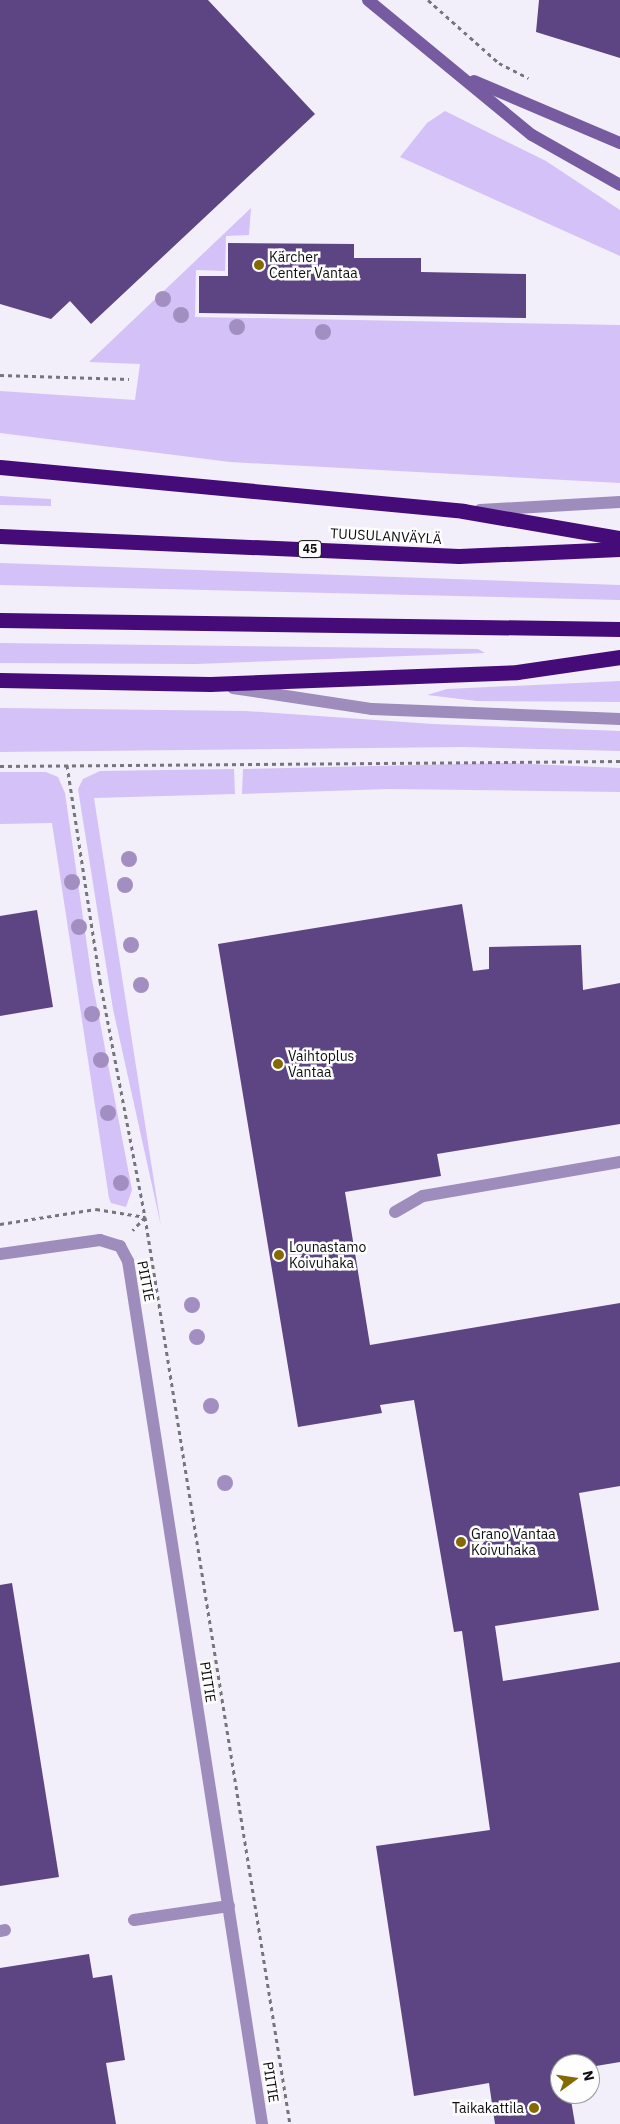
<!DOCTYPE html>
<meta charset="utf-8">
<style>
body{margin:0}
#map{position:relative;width:620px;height:2124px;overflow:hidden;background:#f2effa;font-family:"IBM Plex Sans",sans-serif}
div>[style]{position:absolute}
.green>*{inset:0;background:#d4c1f7}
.building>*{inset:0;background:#5d4483}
.path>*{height:3px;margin-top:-1.5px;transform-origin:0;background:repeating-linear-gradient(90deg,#77757c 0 4px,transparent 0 8px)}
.service>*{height:12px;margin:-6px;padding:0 6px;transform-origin:6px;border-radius:6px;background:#9e8cbd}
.minor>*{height:12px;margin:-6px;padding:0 6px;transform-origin:6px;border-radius:6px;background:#9e8cbd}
.secondary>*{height:12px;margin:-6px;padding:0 6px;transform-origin:6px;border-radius:6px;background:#765ba1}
.motorway>*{height:15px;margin:-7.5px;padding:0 7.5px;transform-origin:7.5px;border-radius:7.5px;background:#450b79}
.trees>*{width:16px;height:16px;margin:-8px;border-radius:50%;background:#a38ec1}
.dots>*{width:14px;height:14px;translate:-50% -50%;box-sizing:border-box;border:2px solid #fefefe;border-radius:50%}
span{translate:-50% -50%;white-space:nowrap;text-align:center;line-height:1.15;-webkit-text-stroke:5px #fefefe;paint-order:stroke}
.shield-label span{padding:1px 4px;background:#fefefe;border:1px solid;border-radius:4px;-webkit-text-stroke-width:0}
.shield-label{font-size:12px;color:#0e0d11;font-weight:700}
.poi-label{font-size:14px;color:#0e0d11}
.left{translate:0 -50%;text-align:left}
.right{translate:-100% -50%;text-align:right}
.street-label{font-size:14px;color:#0e0d11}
.north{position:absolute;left:550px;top:2054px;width:50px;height:50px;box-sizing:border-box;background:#fefefe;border:1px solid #9e9e9f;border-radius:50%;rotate:76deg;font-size:14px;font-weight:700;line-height:20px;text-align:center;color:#0e0d11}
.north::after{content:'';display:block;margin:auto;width:18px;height:22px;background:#856903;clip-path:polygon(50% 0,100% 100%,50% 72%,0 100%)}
</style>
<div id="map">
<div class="green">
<div style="clip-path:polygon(445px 111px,546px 161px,620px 210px,620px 256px,400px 157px,427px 123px)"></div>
<div style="clip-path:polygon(251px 208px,249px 235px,226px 236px,225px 271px,196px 270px,195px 317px,620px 325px,620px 483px,230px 462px,0 433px,0 391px,135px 400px,140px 364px,89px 362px)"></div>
<div style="clip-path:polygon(0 496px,51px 499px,51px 506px,0 505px)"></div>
<div style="clip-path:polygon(0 563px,620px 585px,620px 600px,0 585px)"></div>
<div style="clip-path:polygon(0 643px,478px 649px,485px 653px,196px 664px,0 663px)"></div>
<div style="clip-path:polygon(620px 681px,620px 702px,477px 701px,427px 695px,447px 689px)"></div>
<div style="clip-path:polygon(0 708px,246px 711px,433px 724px,620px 731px,620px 751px,464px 747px,0 752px)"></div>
<div style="clip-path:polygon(507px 763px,620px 768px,620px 792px,389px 789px,242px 794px,243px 769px)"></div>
<div style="clip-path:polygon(234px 769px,235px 794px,94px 798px,161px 1226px,113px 1009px,78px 789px,83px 779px,100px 771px)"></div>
<div style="clip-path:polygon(0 772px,46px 772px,58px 777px,65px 793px,92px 980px,132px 1190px,126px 1207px,111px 1203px,109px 1198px,52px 823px,0 824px)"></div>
</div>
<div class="building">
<div style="clip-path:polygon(0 0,208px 0,315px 114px,91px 324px,70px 301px,51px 319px,0 304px)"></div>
<div style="clip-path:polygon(539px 0,620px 0,620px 58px,536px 32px)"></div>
<div style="clip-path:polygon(228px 243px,354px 244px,354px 258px,421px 258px,421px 272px,526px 274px,526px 318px,199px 313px,199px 276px,228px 276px)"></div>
<div style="clip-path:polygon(462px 904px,473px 971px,489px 969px,489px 947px,581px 945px,583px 990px,620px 983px,620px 1124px,437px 1154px,441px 1176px,345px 1192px,370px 1345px,620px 1303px,620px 1486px,579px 1493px,599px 1610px,495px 1626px,503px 1681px,620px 1662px,620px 2062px,590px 2067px,560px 2064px,560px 2094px,570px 2094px,575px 2124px,495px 2124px,489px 2083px,414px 2096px,376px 1846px,490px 1830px,462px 1631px,454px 1632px,414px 1400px,380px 1405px,382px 1413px,298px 1427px,218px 944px)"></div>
<div style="clip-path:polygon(37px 910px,53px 1007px,0 1016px,0 916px)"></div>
<div style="clip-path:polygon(12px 1583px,59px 1877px,0 1886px,0 1585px)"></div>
<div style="clip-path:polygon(89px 1954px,93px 1978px,112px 1975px,125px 2060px,106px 2063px,116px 2124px,0 2124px,0 1968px)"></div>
</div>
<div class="path">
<div style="left:428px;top:0;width:95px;rotate:41.6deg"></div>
<div style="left:499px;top:63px;width:33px;rotate:27deg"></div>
<div style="left:0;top:375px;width:129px;rotate:1.8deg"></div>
<div style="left:67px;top:765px;width:219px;rotate:81.3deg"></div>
<div style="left:100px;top:981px;width:240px;rotate:79.2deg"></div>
<div style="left:145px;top:1217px;width:18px;rotate:133deg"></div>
<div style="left:0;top:766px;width:620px;rotate:-0.46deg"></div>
<div style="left:0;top:1224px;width:97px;rotate:-8.9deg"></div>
<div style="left:96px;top:1209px;width:50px;rotate:9.3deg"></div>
<div style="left:145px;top:1217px;width:919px;rotate:80.92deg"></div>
</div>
<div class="service">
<div style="left:480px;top:510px;width:140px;rotate:-3.3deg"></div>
<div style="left:233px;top:688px;width:141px;rotate:8.6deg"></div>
<div style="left:372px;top:709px;width:248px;rotate:2.3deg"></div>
<div style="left:395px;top:1212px;width:32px;rotate:-30deg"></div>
<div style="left:423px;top:1196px;width:200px;rotate:-9.8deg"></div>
<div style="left:134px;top:1920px;width:96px;rotate:-8.4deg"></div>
<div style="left:0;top:1931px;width:5px;rotate:-11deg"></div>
</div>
<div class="minor">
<div style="left:0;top:1254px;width:101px;rotate:-8deg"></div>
<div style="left:100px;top:1240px;width:21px;rotate:17deg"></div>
<div style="left:120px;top:1246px;width:17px;rotate:62deg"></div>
<div style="left:128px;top:1261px;width:873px;rotate:81.17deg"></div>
</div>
<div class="secondary">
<div style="left:368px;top:0;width:212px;rotate:39.5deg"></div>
<div style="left:532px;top:135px;width:101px;rotate:29.6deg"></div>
<div style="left:474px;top:81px;width:159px;rotate:23deg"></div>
</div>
<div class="motorway">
<div style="left:0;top:467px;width:465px;rotate:5.4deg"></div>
<div style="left:463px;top:511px;width:159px;rotate:9.8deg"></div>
<div style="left:0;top:536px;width:459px;rotate:2.5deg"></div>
<div style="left:459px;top:556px;width:161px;rotate:-2.5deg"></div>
<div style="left:0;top:620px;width:620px;rotate:0.83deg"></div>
<div style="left:0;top:680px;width:210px;rotate:1.1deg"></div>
<div style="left:210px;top:684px;width:307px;rotate:-2.2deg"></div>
<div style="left:517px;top:672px;width:104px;rotate:-8.3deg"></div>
</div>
<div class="trees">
<div style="left:163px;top:299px"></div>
<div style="left:181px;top:315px"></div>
<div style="left:237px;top:327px"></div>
<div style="left:323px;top:332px"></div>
<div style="left:129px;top:859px"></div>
<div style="left:72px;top:882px"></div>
<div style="left:125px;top:885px"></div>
<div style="left:79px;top:927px"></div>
<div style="left:131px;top:945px"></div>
<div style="left:141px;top:985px"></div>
<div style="left:92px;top:1014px"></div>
<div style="left:101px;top:1060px"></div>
<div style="left:108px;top:1113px"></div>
<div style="left:121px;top:1183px"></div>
<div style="left:192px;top:1305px"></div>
<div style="left:197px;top:1337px"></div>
<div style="left:211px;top:1406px"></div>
<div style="left:225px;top:1483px"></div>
</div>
<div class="dots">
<div style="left:259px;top:265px;background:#856903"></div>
<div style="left:278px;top:1064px;background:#856903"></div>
<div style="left:279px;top:1255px;background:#856903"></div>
<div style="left:461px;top:1542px;background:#856903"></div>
<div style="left:534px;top:2108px;background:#856903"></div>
</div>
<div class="shield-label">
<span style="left:310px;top:549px">45</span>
</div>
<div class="poi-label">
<span class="left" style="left:269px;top:265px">Kärcher<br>Center Vantaa</span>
<span class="left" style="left:288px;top:1064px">Vaihtoplus<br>Vantaa</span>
<span class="left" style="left:289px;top:1255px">Lounastamo<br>Koivuhaka</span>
<span class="left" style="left:471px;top:1542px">Grano Vantaa<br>Koivuhaka</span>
<span class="right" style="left:524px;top:2108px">Taikakattila</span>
</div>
<div class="street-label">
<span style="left:386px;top:536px;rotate:3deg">TUUSULANVÄYLÄ</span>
<span style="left:146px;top:1281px;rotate:79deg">PIITIE</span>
<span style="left:208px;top:1682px;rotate:81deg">PIITIE</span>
<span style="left:271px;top:2082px;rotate:81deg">PIITIE</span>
</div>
<div class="north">N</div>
</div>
